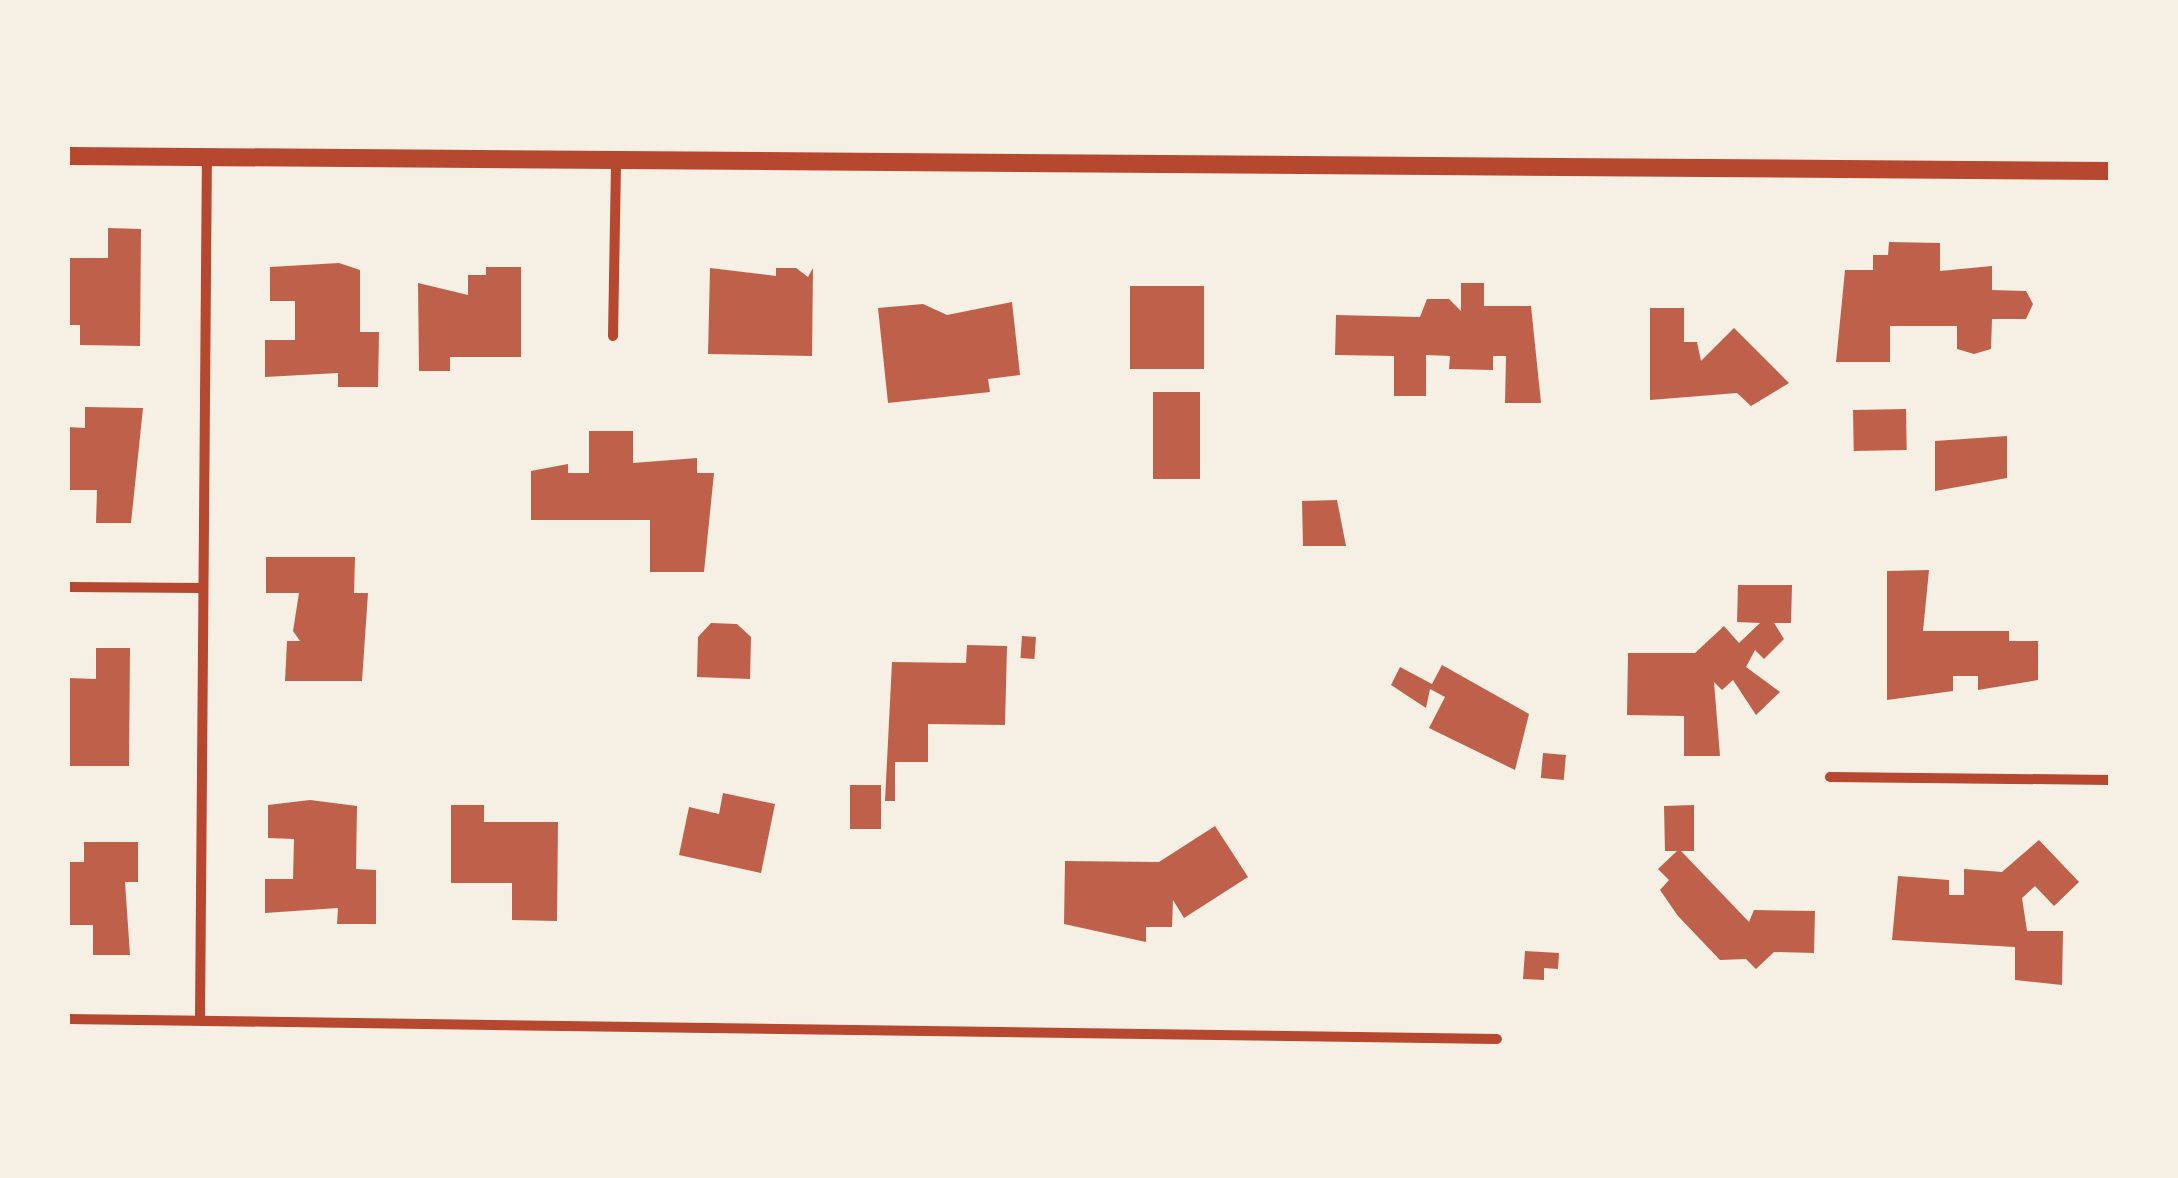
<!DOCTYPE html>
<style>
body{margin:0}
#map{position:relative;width:2178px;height:1178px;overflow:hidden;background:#f6efe4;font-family:"Archivo Narrow",sans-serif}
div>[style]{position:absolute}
.building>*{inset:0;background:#bf614a;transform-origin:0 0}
.minor>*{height:10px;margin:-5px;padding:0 5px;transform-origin:5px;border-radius:5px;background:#b5482f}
.tertiary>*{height:18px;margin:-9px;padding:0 9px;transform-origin:9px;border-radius:9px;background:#b5482f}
span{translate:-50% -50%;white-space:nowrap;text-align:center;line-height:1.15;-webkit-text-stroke:10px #f6efe4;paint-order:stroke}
.frame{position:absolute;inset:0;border:70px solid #f6efe4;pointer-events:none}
</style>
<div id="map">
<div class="building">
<div style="clip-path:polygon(108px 228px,141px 229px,140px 346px,80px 345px,80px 325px,68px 325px,68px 258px,108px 258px)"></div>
<div style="clip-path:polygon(1889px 242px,1940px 243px,1940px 271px,1992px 266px,1992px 290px,2026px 291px,2033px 304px,2026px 319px,1992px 319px,1991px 349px,1974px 354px,1957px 349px,1957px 326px,1890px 326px,1890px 362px,1836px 362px,1845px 270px,1873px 270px,1873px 255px,1888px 255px)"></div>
<div style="clip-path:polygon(339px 263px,360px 270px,360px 332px,379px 332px,378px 387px,338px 387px,338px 373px,265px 377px,265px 340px,295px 340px,295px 301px,270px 301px,270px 267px)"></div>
<div style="clip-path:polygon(486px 267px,521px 267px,521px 357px,450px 357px,450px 371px,419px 371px,418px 283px,468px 295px,468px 275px,486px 275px)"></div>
<div style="clip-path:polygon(710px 268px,776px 276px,776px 268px,796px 268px,808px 277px,813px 268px,812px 356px,708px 354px)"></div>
<div style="clip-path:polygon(1461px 283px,1484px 283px,1484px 306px,1531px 306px,1541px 403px,1505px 403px,1506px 356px,1493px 356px,1493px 370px,1449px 369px,1450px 356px,1426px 355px,1426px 396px,1394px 396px,1394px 356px,1335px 355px,1336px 315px,1420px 317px,1427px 299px,1449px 299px,1461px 311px)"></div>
<div style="left:1130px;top:286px;width:74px;height:83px"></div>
<div style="clip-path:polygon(1012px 302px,1020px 375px,988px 379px,990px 392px,888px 403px,878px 308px,923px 304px,947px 315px)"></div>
<div style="clip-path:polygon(1650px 308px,1684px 308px,1684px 342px,1697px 342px,1701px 361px,1734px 328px,1789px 383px,1751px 406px,1737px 393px,1650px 400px)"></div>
<div style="left:1153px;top:392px;width:47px;height:87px"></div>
<div style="clip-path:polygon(85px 407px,143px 408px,131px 523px,96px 523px,97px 490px,68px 490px,68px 427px,85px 428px)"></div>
<div style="left:1906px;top:409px;width:41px;height:53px;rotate:89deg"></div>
<div style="clip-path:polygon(589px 431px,633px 431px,633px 463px,697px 458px,697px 473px,714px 473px,704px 572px,650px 572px,650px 520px,531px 520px,531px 471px,568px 464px,568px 473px,589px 473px)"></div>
<div style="clip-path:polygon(2007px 436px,2007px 478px,1935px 491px,1935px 441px)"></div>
<div style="clip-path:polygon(1337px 500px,1346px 546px,1303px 546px,1302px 501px)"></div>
<div style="clip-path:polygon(266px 557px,355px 557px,354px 593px,368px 593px,362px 681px,285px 681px,287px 641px,300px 641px,293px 631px,299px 593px,266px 593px)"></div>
<div style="clip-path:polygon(1929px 570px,1923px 631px,2009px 631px,2009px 641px,2038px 641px,2038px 680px,1978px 690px,1978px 676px,1953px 676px,1953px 691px,1887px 700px,1887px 571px)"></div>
<div style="clip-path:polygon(1738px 585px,1792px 585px,1791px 623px,1774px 623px,1784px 639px,1764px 659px,1755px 650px,1746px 667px,1780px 692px,1756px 715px,1733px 680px,1722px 690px,1714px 682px,1720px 756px,1684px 756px,1684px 716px,1627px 715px,1628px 653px,1695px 653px,1724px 626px,1739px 643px,1760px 623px,1737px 622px)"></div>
<div style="clip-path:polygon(711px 623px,737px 624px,751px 637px,750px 679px,697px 677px,698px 637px)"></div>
<div style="left:1022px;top:636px;width:14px;height:22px;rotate:4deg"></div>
<div style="clip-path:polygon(967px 645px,1007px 646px,1005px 725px,928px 724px,928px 762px,895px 762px,895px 801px,885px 801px,892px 662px,966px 663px)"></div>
<div style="clip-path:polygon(96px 648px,130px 648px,129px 766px,68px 766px,68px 678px,96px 679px)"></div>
<div style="clip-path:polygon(1442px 665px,1529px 714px,1515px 770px,1429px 728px,1445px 697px,1430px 689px,1426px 708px,1391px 685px,1400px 667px,1432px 684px)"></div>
<div style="left:1543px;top:753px;width:23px;height:25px;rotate:5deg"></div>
<div style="left:850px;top:785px;width:31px;height:44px"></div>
<div style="clip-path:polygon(723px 793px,775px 804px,761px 873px,679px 855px,689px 807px,719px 814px)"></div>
<div style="clip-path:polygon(310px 800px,357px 806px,356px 869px,376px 870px,376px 924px,337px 924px,338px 908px,265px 913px,265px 879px,293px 879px,294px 839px,268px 838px,268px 805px)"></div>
<div style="clip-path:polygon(451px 805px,484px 805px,484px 822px,558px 822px,557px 921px,512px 920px,512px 883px,451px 883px)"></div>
<div style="clip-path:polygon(1694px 805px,1694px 851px,1681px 851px,1749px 922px,1754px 910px,1815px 911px,1814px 953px,1774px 952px,1756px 969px,1746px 959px,1720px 960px,1678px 916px,1660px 890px,1669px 880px,1658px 869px,1677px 851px,1665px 851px,1664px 806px)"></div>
<div style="clip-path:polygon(1215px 826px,1248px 877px,1184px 918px,1173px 900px,1172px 927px,1146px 927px,1146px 942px,1064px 924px,1065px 861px,1159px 862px)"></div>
<div style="clip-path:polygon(2039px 840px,2079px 882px,2054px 906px,2035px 886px,2022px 898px,2027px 931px,2063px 931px,2062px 985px,2015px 980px,2015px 947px,1892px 940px,1898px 876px,1949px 880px,1949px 895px,1964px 895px,1964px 869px,2002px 872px)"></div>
<div style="clip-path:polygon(84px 842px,138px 842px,138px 882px,125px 882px,130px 955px,93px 955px,93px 925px,68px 925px,68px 862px,84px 862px)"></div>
<div style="clip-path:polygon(1525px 951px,1559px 953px,1558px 969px,1544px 968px,1544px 980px,1523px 979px)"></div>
</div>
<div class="minor">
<div style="left:613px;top:336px;width:177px;rotate:-89deg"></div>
<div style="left:68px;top:587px;width:135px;rotate:0.4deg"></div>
<div style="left:1830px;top:777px;width:280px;rotate:0.6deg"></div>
<div style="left:68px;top:1019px;width:1429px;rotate:0.8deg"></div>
<div style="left:200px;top:1020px;width:863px;rotate:-89.54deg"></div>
</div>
<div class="tertiary">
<div style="left:68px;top:156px;width:2042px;rotate:0.42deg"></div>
</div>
<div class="frame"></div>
</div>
